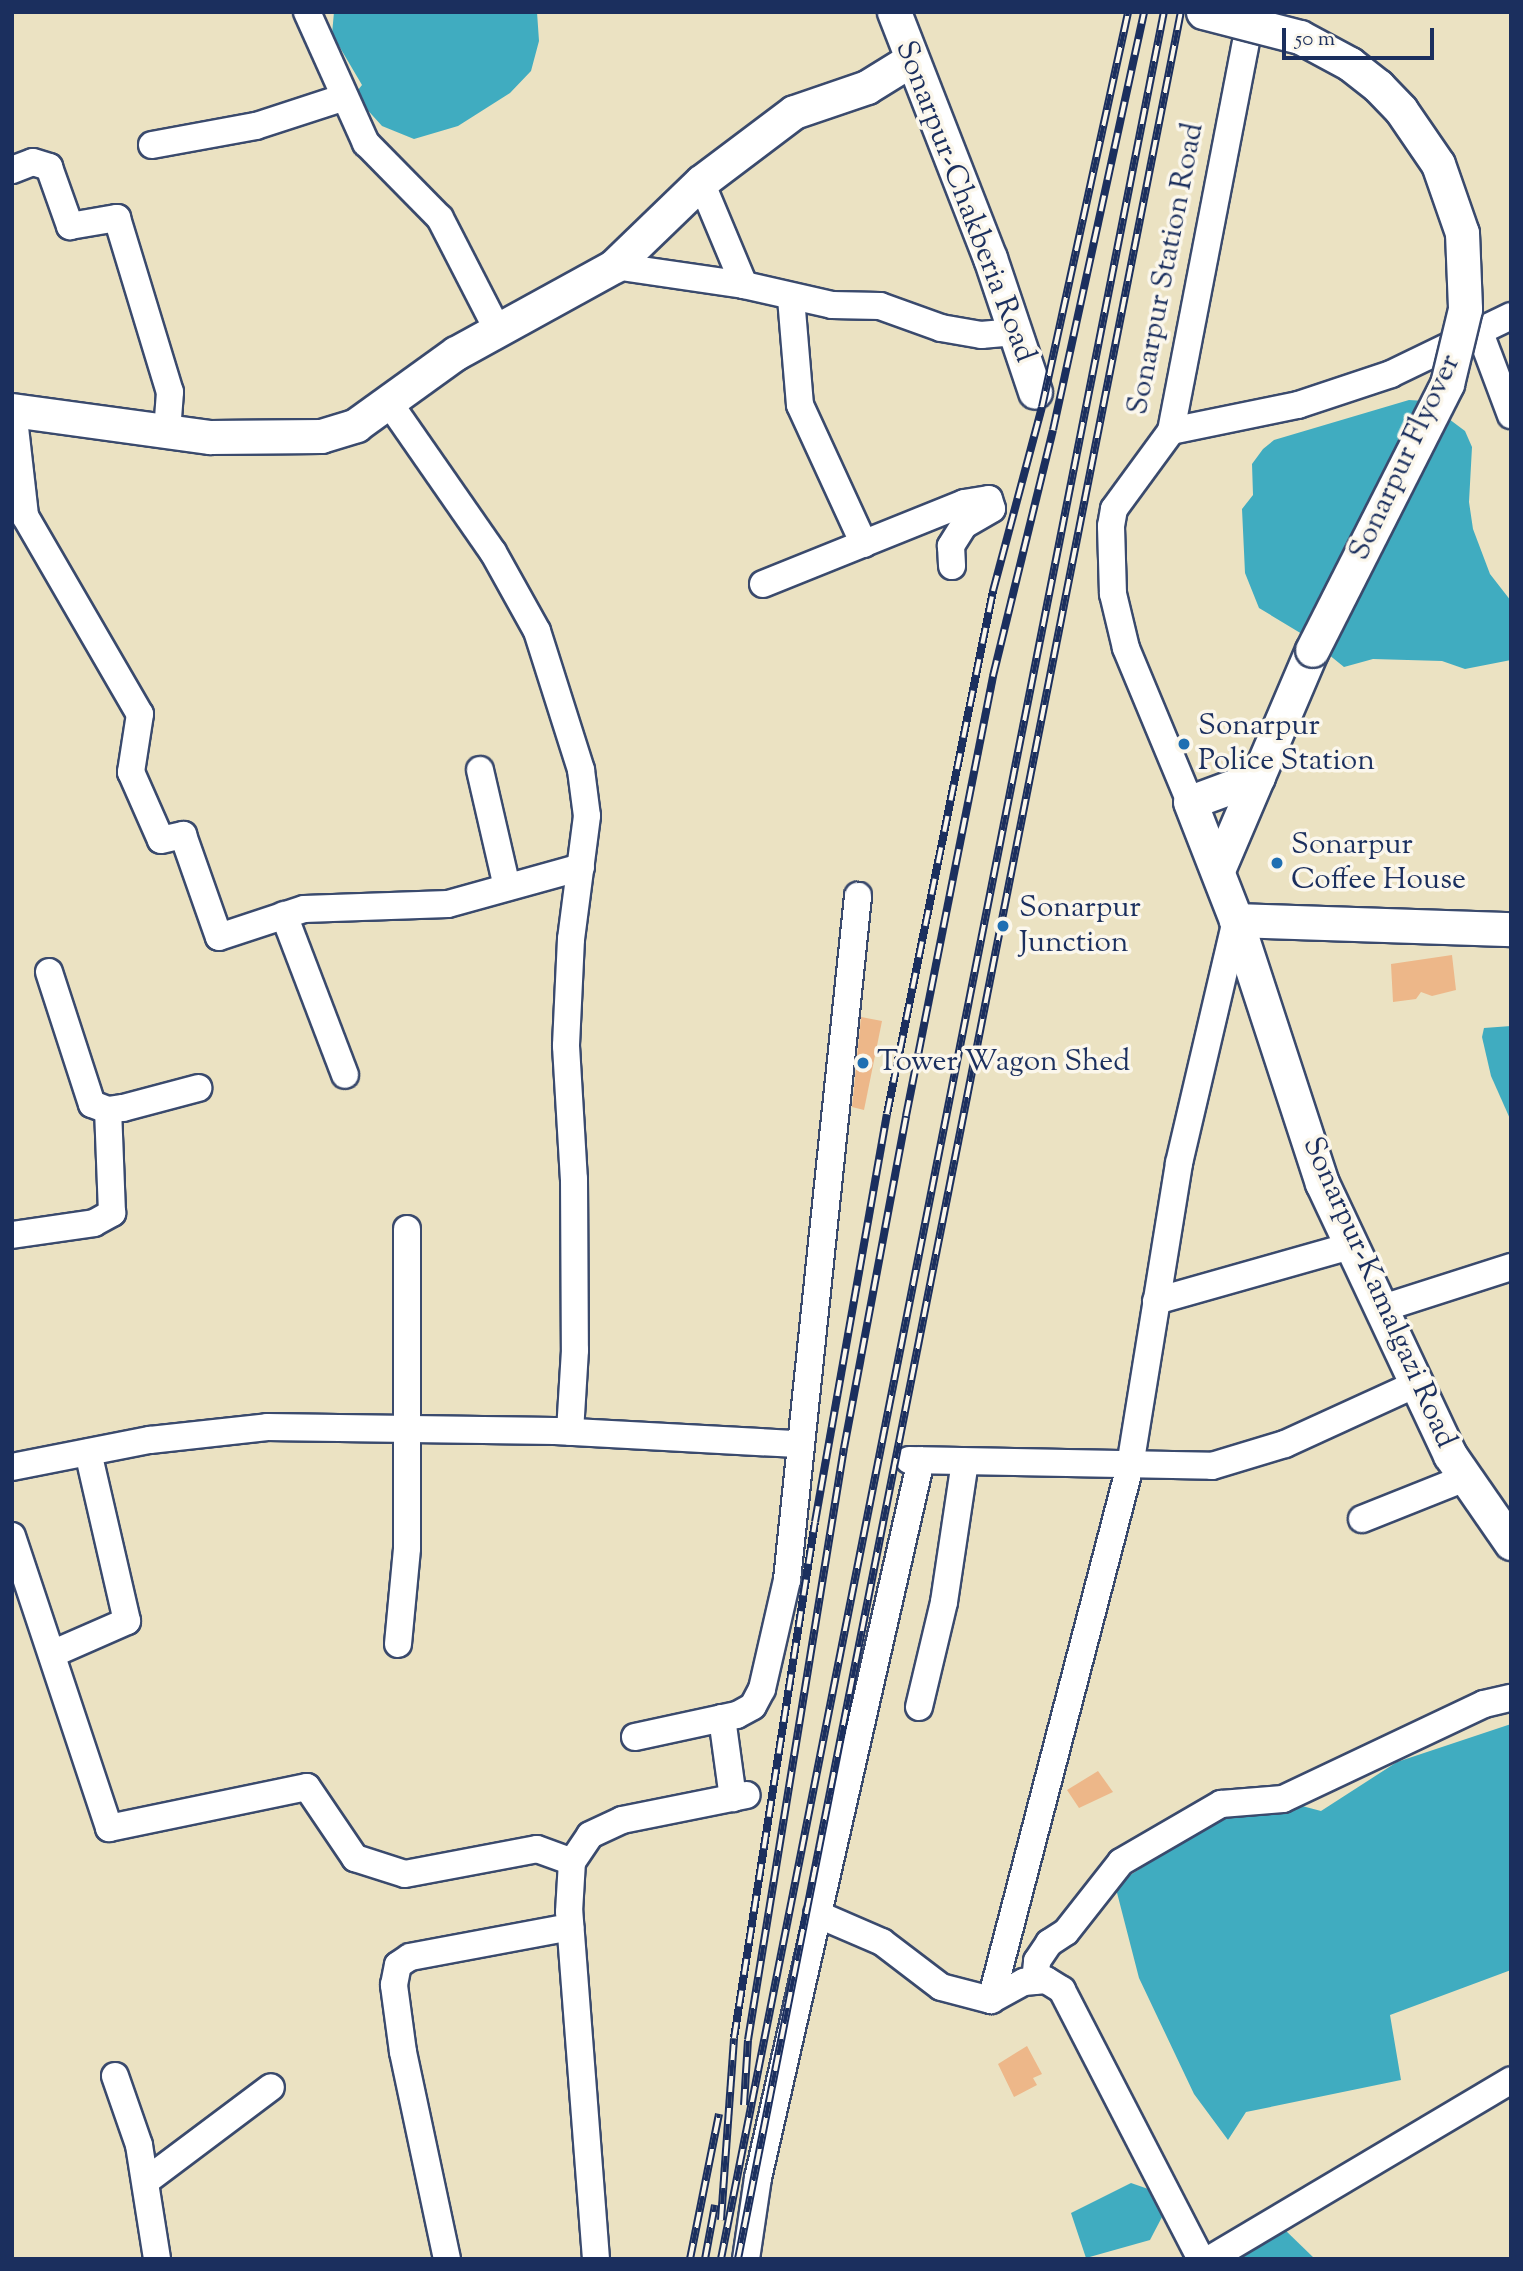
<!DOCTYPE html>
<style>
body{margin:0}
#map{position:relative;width:1523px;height:2271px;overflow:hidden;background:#ebe2c2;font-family:"Sorts Mill Goudy",serif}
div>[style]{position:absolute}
.water>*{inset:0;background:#40acc0}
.building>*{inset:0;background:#edb789}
.roads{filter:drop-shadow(2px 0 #3a4a6d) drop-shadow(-2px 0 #3a4a6d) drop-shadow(0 2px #3a4a6d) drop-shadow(0 -2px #3a4a6d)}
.minor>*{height:26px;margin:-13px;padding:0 13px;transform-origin:13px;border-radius:13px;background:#fff}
.major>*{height:33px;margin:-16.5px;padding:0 16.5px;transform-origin:16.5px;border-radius:16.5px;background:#fff}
.rail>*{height:8px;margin-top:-4px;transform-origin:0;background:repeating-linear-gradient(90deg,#fbf7ec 0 16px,#1b2f5e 0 32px);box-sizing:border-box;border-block:2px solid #1b2f5e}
.bridges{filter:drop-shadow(2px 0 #3a4a6d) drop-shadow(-2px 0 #3a4a6d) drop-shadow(0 2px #3a4a6d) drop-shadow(0 -2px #3a4a6d)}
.major-bridge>*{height:33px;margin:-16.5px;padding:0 16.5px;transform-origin:16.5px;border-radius:16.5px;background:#fff}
.dots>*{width:19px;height:19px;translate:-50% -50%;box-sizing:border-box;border:4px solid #fbf7ec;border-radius:50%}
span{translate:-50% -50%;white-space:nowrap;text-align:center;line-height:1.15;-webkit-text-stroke:7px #fbf7ec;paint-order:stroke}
.street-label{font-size:30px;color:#1b2f5e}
.poi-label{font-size:30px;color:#1b2f5e}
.left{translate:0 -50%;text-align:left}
.frame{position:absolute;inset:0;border:14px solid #1b2f5e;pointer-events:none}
.scale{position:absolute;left:1282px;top:28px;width:152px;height:32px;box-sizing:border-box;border:4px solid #1b2f5e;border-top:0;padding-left:9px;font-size:21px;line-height:24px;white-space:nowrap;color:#1b2f5e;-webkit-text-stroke:5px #fbf7ec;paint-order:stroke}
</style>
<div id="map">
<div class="water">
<div style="clip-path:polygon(334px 12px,537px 12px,539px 41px,531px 71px,510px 93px,458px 126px,414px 139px,382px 126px,354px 95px,362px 85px,332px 34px)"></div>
<div style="clip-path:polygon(1409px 400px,1425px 401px,1465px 431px,1472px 447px,1469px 502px,1473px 529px,1490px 574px,1511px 601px,1511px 660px,1465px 669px,1442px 661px,1373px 659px,1344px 667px,1307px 637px,1259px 608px,1245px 573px,1242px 509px,1253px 495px,1252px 464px,1263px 449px,1274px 440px)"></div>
<div style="clip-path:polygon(1511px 1026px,1511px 1121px,1491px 1076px,1482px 1037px,1484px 1028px)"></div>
<div style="clip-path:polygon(1511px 1724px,1511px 1970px,1390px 2015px,1401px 2080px,1246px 2112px,1228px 2140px,1194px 2094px,1139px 1978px,1115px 1885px,1235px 1807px,1264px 1796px,1321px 1811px,1397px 1762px)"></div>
<div style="clip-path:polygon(1131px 2183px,1154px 2191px,1162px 2217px,1150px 2240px,1086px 2258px,1071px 2213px)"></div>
<div style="clip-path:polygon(1283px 2228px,1315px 2259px,1228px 2259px)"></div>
</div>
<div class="building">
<div style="clip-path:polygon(1452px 955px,1456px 990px,1432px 996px,1421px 992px,1416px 999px,1393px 1002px,1391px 964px)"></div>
<div style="clip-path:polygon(861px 1017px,882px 1021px,864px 1110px,852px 1107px)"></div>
<div style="clip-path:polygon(1098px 1771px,1113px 1792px,1079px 1808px,1067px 1790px)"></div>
<div style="clip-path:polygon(1027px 2046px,1042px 2074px,1033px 2078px,1037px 2085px,1014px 2097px,998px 2064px)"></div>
</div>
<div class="roads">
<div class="minor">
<div style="left:307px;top:12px;width:144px;rotate:65.8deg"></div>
<div style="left:366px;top:143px;width:105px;rotate:45.4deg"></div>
<div style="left:440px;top:218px;width:127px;rotate:62.8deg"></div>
<div style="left:152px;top:145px;width:106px;rotate:-10.4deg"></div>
<div style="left:256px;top:126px;width:90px;rotate:-18deg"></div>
<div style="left:12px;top:170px;width:22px;rotate:-21deg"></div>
<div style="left:33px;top:162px;width:17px;rotate:17deg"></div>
<div style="left:49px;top:167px;width:63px;rotate:70.4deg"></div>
<div style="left:70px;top:226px;width:48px;rotate:-9.7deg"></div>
<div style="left:117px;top:218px;width:182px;rotate:73.1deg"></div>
<div style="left:170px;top:392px;width:40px;rotate:94.3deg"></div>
<div style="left:701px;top:182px;width:112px;rotate:67.3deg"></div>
<div style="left:614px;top:266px;width:131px;rotate:8.3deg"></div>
<div style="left:744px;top:285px;width:90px;rotate:12.8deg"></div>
<div style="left:832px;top:305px;width:48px;rotate:1.2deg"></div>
<div style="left:880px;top:306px;width:65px;rotate:19.8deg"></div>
<div style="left:941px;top:328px;width:41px;rotate:9.9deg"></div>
<div style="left:981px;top:335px;width:34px;rotate:-5deg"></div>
<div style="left:791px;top:298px;width:107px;rotate:85.2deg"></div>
<div style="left:800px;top:405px;width:153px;rotate:65.3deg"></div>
<div style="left:1479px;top:330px;width:91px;rotate:69.4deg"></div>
<div style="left:390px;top:404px;width:180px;rotate:55.2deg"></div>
<div style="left:493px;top:552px;width:90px;rotate:60.9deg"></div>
<div style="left:537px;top:631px;width:146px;rotate:72.4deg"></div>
<div style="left:581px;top:770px;width:46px;rotate:82.6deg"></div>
<div style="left:587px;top:816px;width:124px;rotate:97.4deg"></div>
<div style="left:571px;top:939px;width:107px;rotate:92.7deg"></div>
<div style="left:566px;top:1046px;width:133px;rotate:86.6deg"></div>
<div style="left:574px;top:1179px;width:171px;rotate:89.7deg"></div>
<div style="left:575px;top:1350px;width:82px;rotate:93.5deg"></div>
<div style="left:13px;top:410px;width:107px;rotate:83.5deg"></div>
<div style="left:25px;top:516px;width:229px;rotate:59.9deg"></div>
<div style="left:140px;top:714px;width:59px;rotate:98.8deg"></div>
<div style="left:131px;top:772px;width:74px;rotate:66.2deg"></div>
<div style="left:161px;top:840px;width:23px;rotate:-13deg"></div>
<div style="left:183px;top:835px;width:108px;rotate:70.6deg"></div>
<div style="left:219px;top:937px;width:89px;rotate:-18.2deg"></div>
<div style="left:304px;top:909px;width:144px;rotate:-2deg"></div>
<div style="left:448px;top:904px;width:138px;rotate:-15.5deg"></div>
<div style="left:1171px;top:431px;width:130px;rotate:-11.6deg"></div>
<div style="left:1298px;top:405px;width:98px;rotate:-18.4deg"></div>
<div style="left:1391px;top:374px;width:133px;rotate:-25.8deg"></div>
<div style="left:763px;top:584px;width:217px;rotate:-21.9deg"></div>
<div style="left:964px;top:503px;width:25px;rotate:-9deg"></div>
<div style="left:989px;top:499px;width:10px;rotate:73deg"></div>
<div style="left:992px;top:509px;width:32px;rotate:150deg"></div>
<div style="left:964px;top:525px;width:25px;rotate:122deg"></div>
<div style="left:951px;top:546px;width:20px;rotate:87deg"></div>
<div style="left:480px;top:770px;width:120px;rotate:77deg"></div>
<div style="left:1190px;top:802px;width:167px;rotate:-112.6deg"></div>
<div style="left:1126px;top:648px;width:56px;rotate:-103.5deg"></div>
<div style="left:1113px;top:594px;width:68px;rotate:-91.7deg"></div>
<div style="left:1111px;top:526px;width:17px;rotate:-80deg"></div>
<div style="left:1114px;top:509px;width:97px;rotate:-53.8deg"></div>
<div style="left:1171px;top:431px;width:427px;rotate:-79.1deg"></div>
<div style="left:284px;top:915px;width:171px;rotate:69.1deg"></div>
<div style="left:49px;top:972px;width:139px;rotate:72deg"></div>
<div style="left:92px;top:1104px;width:17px;rotate:21deg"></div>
<div style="left:108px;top:1110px;width:15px;rotate:-8deg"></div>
<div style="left:123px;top:1108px;width:78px;rotate:-14.9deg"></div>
<div style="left:12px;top:1235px;width:83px;rotate:-8.3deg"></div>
<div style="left:94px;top:1223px;width:21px;rotate:-29deg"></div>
<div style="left:112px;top:1213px;width:103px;rotate:-92.2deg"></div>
<div style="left:1156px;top:1301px;width:202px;rotate:-15.8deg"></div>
<div style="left:1380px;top:1309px;width:138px;rotate:-17.8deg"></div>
<div style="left:909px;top:1460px;width:303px;rotate:1.1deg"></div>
<div style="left:1212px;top:1466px;width:76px;rotate:-16.8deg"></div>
<div style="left:1285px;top:1444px;width:142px;rotate:-24.6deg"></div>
<div style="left:12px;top:1467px;width:141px;rotate:-11.1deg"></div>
<div style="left:150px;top:1440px;width:118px;rotate:-6.3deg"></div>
<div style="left:267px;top:1427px;width:288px;rotate:0.8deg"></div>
<div style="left:555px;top:1431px;width:243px;rotate:3.1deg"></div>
<div style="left:1362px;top:1519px;width:111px;rotate:-21.7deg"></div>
<div style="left:12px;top:1536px;width:308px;rotate:71.6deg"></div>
<div style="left:109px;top:1828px;width:202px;rotate:-11.7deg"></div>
<div style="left:307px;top:1787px;width:86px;rotate:55.9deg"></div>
<div style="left:355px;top:1858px;width:52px;rotate:17.7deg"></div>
<div style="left:405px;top:1874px;width:134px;rotate:-10.7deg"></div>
<div style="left:537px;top:1849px;width:37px;rotate:20deg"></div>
<div style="left:398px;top:1644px;width:96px;rotate:-84.6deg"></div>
<div style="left:407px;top:1548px;width:319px;rotate:-90deg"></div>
<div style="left:52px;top:1654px;width:82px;rotate:-23.7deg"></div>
<div style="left:127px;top:1621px;width:173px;rotate:-103deg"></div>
<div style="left:919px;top:1707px;width:108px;rotate:-76.6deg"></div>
<div style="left:944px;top:1602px;width:142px;rotate:-81.5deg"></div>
<div style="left:722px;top:1718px;width:81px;rotate:82.2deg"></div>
<div style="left:635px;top:1737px;width:104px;rotate:-12.2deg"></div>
<div style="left:737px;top:1715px;width:18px;rotate:-29deg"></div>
<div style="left:753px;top:1706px;width:19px;rotate:-62deg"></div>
<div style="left:762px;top:1689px;width:112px;rotate:-77.1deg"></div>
<div style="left:787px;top:1580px;width:688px;rotate:-84.07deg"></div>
<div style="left:817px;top:1914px;width:71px;rotate:23.3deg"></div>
<div style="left:882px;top:1942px;width:74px;rotate:37.3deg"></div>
<div style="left:941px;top:1987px;width:52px;rotate:14.6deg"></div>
<div style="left:991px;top:2000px;width:38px;rotate:-29deg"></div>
<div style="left:1024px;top:1982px;width:22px;rotate:-5deg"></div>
<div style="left:1046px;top:1980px;width:19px;rotate:32deg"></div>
<div style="left:1062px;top:1990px;width:303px;rotate:62.7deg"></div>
<div style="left:1035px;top:1981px;width:20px;rotate:-84deg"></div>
<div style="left:1037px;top:1961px;width:22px;rotate:-56deg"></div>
<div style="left:1049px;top:1943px;width:20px;rotate:-33deg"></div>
<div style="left:1066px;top:1932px;width:89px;rotate:-51.8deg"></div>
<div style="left:1121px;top:1862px;width:116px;rotate:-30.1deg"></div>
<div style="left:1221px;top:1804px;width:62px;rotate:-4.6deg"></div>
<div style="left:1283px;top:1799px;width:222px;rotate:-25.3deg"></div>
<div style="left:1484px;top:1704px;width:28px;rotate:-13deg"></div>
<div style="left:991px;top:2000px;width:552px;rotate:-75.41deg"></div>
<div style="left:1130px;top:1466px;width:307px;rotate:-80.8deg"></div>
<div style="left:1179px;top:1163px;width:250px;rotate:-76.8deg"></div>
<div style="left:115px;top:2076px;width:73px;rotate:70.8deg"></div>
<div style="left:139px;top:2145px;width:115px;rotate:81deg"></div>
<div style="left:146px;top:2181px;width:156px;rotate:-36.9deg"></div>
<div style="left:447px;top:2259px;width:212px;rotate:-102deg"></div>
<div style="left:403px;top:2052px;width:68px;rotate:-97.7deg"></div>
<div style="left:394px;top:1985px;width:20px;rotate:-79deg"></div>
<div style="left:398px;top:1965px;width:14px;rotate:-34deg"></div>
<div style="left:410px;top:1957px;width:163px;rotate:-10.6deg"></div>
<div style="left:596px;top:2259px;width:348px;rotate:-94.4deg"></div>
<div style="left:569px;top:1912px;width:50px;rotate:-86.6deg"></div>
<div style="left:572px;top:1862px;width:32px;rotate:-56deg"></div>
<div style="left:590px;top:1835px;width:35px;rotate:-25deg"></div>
<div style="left:622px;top:1820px;width:127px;rotate:-11.3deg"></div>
<div style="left:746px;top:2259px;width:82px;rotate:-81.6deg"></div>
<div style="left:758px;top:2178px;width:736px;rotate:-77.21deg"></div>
<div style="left:1210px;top:2259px;width:350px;rotate:-30.7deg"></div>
</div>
<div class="major">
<div style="left:894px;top:12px;width:264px;rotate:68.7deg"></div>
<div style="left:990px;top:258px;width:141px;rotate:71.4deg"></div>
<div style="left:12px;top:410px;width:200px;rotate:7.8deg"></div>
<div style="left:210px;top:437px;width:111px;rotate:-0.5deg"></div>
<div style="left:321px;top:436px;width:37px;rotate:-17deg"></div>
<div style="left:356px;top:425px;width:123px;rotate:-35.8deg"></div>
<div style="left:456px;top:353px;width:180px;rotate:-28.8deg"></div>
<div style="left:614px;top:266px;width:121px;rotate:-44deg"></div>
<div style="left:701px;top:182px;width:116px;rotate:-37deg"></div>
<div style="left:794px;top:112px;width:77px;rotate:-18.9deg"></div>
<div style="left:867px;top:87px;width:49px;rotate:-31.8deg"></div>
<div style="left:1258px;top:777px;width:72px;rotate:159.8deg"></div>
<div style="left:1190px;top:802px;width:127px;rotate:68.7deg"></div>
<div style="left:1236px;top:920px;width:277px;rotate:71.9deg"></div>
<div style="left:1322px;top:1183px;width:301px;rotate:64.8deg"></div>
<div style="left:1450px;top:1455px;width:107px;rotate:55.3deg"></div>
<div style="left:1218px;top:870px;width:239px;rotate:-66.9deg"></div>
<div style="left:1236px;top:920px;width:275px;rotate:1.9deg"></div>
</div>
</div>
<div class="rail">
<div style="left:744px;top:2105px;width:65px;rotate:-86.5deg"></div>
<div style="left:748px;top:2040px;width:600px;rotate:-80.79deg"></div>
<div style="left:844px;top:1448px;width:338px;rotate:-79.4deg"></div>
<div style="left:906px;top:1116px;width:449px;rotate:-78.8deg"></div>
<div style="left:993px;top:676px;width:253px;rotate:-76.3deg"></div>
<div style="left:1053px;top:430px;width:428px;rotate:-77.7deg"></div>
<div style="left:721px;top:2220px;width:182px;rotate:-85.9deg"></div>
<div style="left:734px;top:2038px;width:522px;rotate:-81.08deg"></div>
<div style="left:815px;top:1522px;width:414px;rotate:-80deg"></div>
<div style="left:887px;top:1114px;width:534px;rotate:-78.54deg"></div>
<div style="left:993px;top:591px;width:190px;rotate:-75.1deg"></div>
<div style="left:1042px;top:407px;width:404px;rotate:-77.7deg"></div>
<div style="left:690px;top:2259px;width:148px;rotate:-78.7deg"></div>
<div style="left:705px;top:2259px;width:55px;rotate:-79.5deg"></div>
<div style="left:721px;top:2259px;width:2290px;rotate:-78.85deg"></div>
<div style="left:738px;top:2259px;width:2290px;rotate:-78.85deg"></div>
</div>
<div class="bridges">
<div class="major-bridge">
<div style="left:1203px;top:12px;width:100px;rotate:14.5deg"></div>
<div style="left:1300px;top:37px;width:57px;rotate:28.4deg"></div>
<div style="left:1350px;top:64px;width:36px;rotate:38deg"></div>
<div style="left:1378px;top:86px;width:33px;rotate:46deg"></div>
<div style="left:1401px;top:110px;width:65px;rotate:55.6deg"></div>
<div style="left:1438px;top:164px;width:73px;rotate:70.8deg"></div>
<div style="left:1462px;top:233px;width:76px;rotate:87.7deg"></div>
<div style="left:1465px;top:309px;width:77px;rotate:103.5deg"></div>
<div style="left:1447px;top:384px;width:298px;rotate:116.9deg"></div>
</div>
</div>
<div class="dots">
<div style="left:1184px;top:744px;background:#1f6fb2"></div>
<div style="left:1277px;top:863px;background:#1f6fb2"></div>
<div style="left:1003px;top:926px;background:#1f6fb2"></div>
<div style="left:863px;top:1063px;background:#1f6fb2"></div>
</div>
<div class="street-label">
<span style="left:964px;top:202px;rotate:69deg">Sonarpur-Chakberia Road</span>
<span style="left:1167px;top:269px;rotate:-79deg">Sonarpur Station Road</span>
<span style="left:1406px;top:458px;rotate:-65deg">Sonarpur Flyover</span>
<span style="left:1378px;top:1293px;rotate:66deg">Sonarpur-Kamalgazi Road</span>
</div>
<div class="poi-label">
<span class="left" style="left:1198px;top:744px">Sonarpur<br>Police Station</span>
<span class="left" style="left:1291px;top:863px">Sonarpur<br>Coffee House</span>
<span class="left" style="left:1019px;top:926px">Sonarpur<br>Junction</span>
<span class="left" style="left:877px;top:1063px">Tower Wagon Shed</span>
</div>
<div class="frame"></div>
<div class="scale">50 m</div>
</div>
